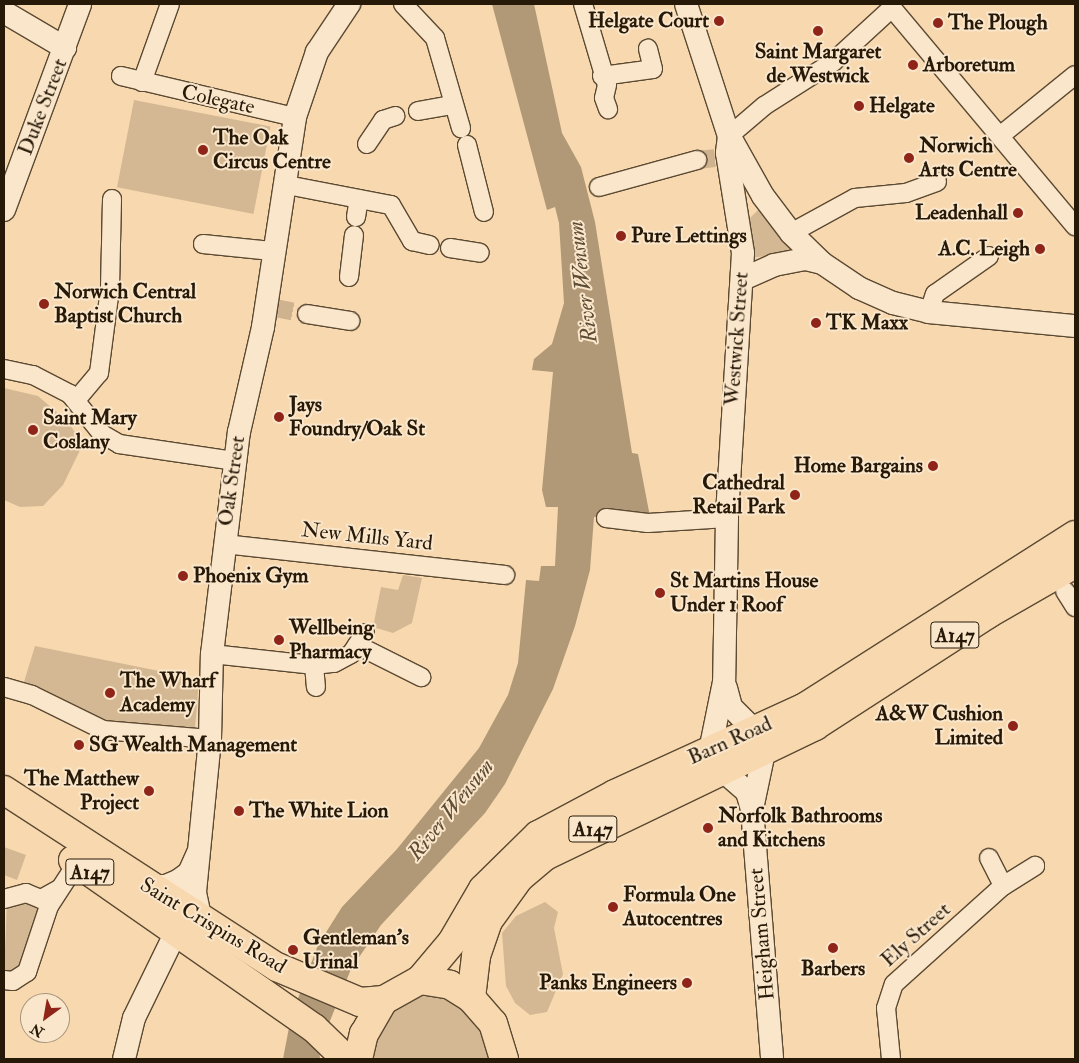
<!DOCTYPE html>
<meta charset="utf-8">
<style>
body{margin:0}
#map{position:relative;width:1079px;height:1063px;overflow:hidden;background:#f8d9af;font-family:"IM FELL Double Pica",serif}
div>[style]{position:absolute}
.green>*{inset:0;background:#d4b893;transform-origin:0 0}
.water>*{inset:0;background:#b19876}
.minor-tunnel>*{height:18px;margin-top:-9px;transform-origin:0;background:repeating-linear-gradient(90deg,#ceb38e 0 18px,transparent 0 27px)}
.roads{filter:drop-shadow(1px 0 #5b4932) drop-shadow(-1px 0 #5b4932) drop-shadow(0 1px #5b4932) drop-shadow(0 -1px #5b4932)}
.minor>*{height:18px;margin:-9px;padding:0 9px;transform-origin:9px;border-radius:9px;background:#fae6cb}
.tertiary>*{height:22px;margin:-11px;padding:0 11px;transform-origin:11px;border-radius:11px;background:#fae6cb}
.primary>*{height:28px;margin:-14px;padding:0 14px;transform-origin:14px;border-radius:14px;background:#f8d9af}
.dots>*{width:14px;height:14px;translate:-50% -50%;box-sizing:border-box;border:2px solid #fae6cb;border-radius:50%}
span{translate:-50% -50%;white-space:nowrap;text-align:center;line-height:1.15;-webkit-text-stroke:4px #fae6cb;paint-order:stroke}
.shield-label span{padding:1px 4px;background:#fae6cb;border:1px solid;border-radius:4px;-webkit-text-stroke-width:0}
.shield-label{font-size:20px;color:#271908;font-weight:700}
.poi-label{font-size:21px;color:#271908;font-weight:700}
.right{translate:-100% -50%;text-align:right}
.left{translate:0 -50%;text-align:left}
.street-label{font-size:21px;color:#271908}
.water-label{font-size:22px;color:#5e4c34;font-style:italic}
.frame{position:absolute;inset:0;border:5px solid #271908;pointer-events:none}
.north{position:absolute;left:20px;top:993px;width:50px;height:50px;box-sizing:border-box;background:#fae6cb;border:1px solid #a6947d;border-radius:50%;rotate:212deg;font-size:14px;font-weight:700;line-height:20px;text-align:center;color:#271908}
.north::after{content:'';display:block;margin:auto;width:18px;height:22px;background:#8f2418;clip-path:polygon(50% 0,100% 100%,50% 72%,0 100%)}
</style>
<div id="map">
<div class="green">
<div style="left:134px;top:100px;width:139px;height:89px;rotate:11deg"></div>
<div style="clip-path:polygon(758px 210px,798px 252px,751px 258px,745px 223px)"></div>
<div style="clip-path:polygon(4px 388px,38px 396px,68px 422px,83px 444px,63px 485px,43px 506px,20px 507px,4px 500px)"></div>
<div style="clip-path:polygon(403px 575px,422px 578px,412px 623px,393px 633px,373px 627px,381px 587px,398px 590px)"></div>
<div style="clip-path:polygon(35px 646px,199px 679px,195px 729px,106px 721px,24px 682px)"></div>
<div style="clip-path:polygon(4px 847px,26px 855px,17px 880px,4px 875px)"></div>
<div style="clip-path:polygon(7px 901px,32px 902px,40px 912px,23px 970px,4px 975px)"></div>
<div style="clip-path:polygon(545px 902px,558px 912px,554px 928px,563px 974px,547px 1012px,530px 1015px,515px 1003px,506px 986px,502px 933px,516px 916px)"></div>
<div style="clip-path:polygon(412px 995px,440px 997px,462px 1009px,481px 1028px,492px 1059px,366px 1059px,375px 1025px)"></div>
</div>
<div class="water">
<div style="clip-path:polygon(492px 4px,534px 4px,562px 133px,581px 167px,595px 222px,632px 453px,638px 454px,651px 522px,594px 517px,590px 570px,575px 626px,553px 689px,505px 784px,485px 813px,381px 925px,351px 969px,319px 1048px,320px 1059px,283px 1059px,291px 1017px,318px 945px,342px 907px,397px 849px,479px 748px,508px 695px,518px 663px,526px 580px,539px 581px,541px 566px,555px 566px,558px 507px,546px 507px,542px 490px,553px 372px,532px 370px,534px 359px,552px 344px,564px 303px,559px 223px,555px 207px,547px 210px)"></div>
</div>
<div class="minor-tunnel">
<div style="left:697px;top:160px;width:18px;rotate:-6deg"></div>
<div style="left:275px;top:308px;width:33px;rotate:11deg"></div>
</div>
<div class="roads">
<div class="minor">
<div style="left:403px;top:4px;width:47px;rotate:46.7deg"></div>
<div style="left:435px;top:38px;width:94px;rotate:73.9deg"></div>
<div style="left:583px;top:4px;width:84px;rotate:73.5deg"></div>
<div style="left:607px;top:85px;width:13px;rotate:103deg"></div>
<div style="left:604px;top:98px;width:12px;rotate:70deg"></div>
<div style="left:121px;top:76px;width:179px;rotate:13.3deg"></div>
<div style="left:602px;top:76px;width:51px;rotate:-7.8deg"></div>
<div style="left:653px;top:69px;width:21px;rotate:-104deg"></div>
<div style="left:142px;top:82px;width:83px;rotate:-70.3deg"></div>
<div style="left:418px;top:111px;width:35px;rotate:-10deg"></div>
<div style="left:1001px;top:135px;width:95px;rotate:-39deg"></div>
<div style="left:729px;top:136px;width:46px;rotate:-40.6deg"></div>
<div style="left:764px;top:106px;width:82px;rotate:-32.5deg"></div>
<div style="left:833px;top:62px;width:80px;rotate:-42.5deg"></div>
<div style="left:892px;top:8px;width:285px;rotate:50deg"></div>
<div style="left:367px;top:144px;width:29px;rotate:-56deg"></div>
<div style="left:383px;top:120px;width:13px;rotate:-18deg"></div>
<div style="left:467px;top:145px;width:69px;rotate:75.8deg"></div>
<div style="left:287px;top:185px;width:106px;rotate:10.9deg"></div>
<div style="left:391px;top:205px;width:42px;rotate:59.7deg"></div>
<div style="left:412px;top:241px;width:18px;rotate:13deg"></div>
<div style="left:599px;top:187px;width:102px;rotate:-15.4deg"></div>
<div style="left:356px;top:217px;width:18px;rotate:-81deg"></div>
<div style="left:791px;top:233px;width:73px;rotate:-28.7deg"></div>
<div style="left:855px;top:198px;width:51px;rotate:-5.6deg"></div>
<div style="left:906px;top:193px;width:33px;rotate:-20deg"></div>
<div style="left:203px;top:244px;width:69px;rotate:5.8deg"></div>
<div style="left:450px;top:248px;width:30px;rotate:9deg"></div>
<div style="left:349px;top:277px;width:42px;rotate:-83.2deg"></div>
<div style="left:929px;top:312px;width:19px;rotate:-72deg"></div>
<div style="left:935px;top:294px;width:66px;rotate:-35.1deg"></div>
<div style="left:307px;top:314px;width:44px;rotate:9.2deg"></div>
<div style="left:4px;top:369px;width:30px;rotate:12deg"></div>
<div style="left:33px;top:375px;width:42px;rotate:27.2deg"></div>
<div style="left:70px;top:394px;width:51px;rotate:51.3deg"></div>
<div style="left:102px;top:434px;width:20px;rotate:30deg"></div>
<div style="left:119px;top:444px;width:116px;rotate:8.4deg"></div>
<div style="left:77px;top:399px;width:34px;rotate:-50deg"></div>
<div style="left:99px;top:373px;width:86px;rotate:-82.6deg"></div>
<div style="left:110px;top:288px;width:89px;rotate:-88.7deg"></div>
<div style="left:606px;top:518px;width:42px;rotate:6.8deg"></div>
<div style="left:648px;top:523px;width:79px;rotate:-3.6deg"></div>
<div style="left:224px;top:544px;width:283px;rotate:6.3deg"></div>
<div style="left:1065px;top:591px;width:19px;rotate:58deg"></div>
<div style="left:357px;top:645px;width:72px;rotate:26.6deg"></div>
<div style="left:212px;top:654px;width:103px;rotate:6.2deg"></div>
<div style="left:314px;top:665px;width:20px;rotate:-6deg"></div>
<div style="left:334px;top:663px;width:19px;rotate:-28deg"></div>
<div style="left:351px;top:654px;width:25px;rotate:-56deg"></div>
<div style="left:314px;top:665px;width:22px;rotate:85deg"></div>
<div style="left:4px;top:687px;width:29px;rotate:16deg"></div>
<div style="left:32px;top:695px;width:79px;rotate:26.2deg"></div>
<div style="left:103px;top:730px;width:107px;rotate:4.8deg"></div>
<div style="left:989px;top:858px;width:31px;rotate:63deg"></div>
<div style="left:4px;top:899px;width:23px;rotate:-15deg"></div>
<div style="left:26px;top:893px;width:16px;rotate:22deg"></div>
<div style="left:41px;top:899px;width:21px;rotate:-29deg"></div>
<div style="left:4px;top:980px;width:9px;rotate:6deg"></div>
<div style="left:13px;top:981px;width:17px;rotate:-33deg"></div>
<div style="left:27px;top:972px;width:70px;rotate:-71.6deg"></div>
<div style="left:49px;top:906px;width:51px;rotate:-56.9deg"></div>
<div style="left:891px;top:1059px;width:51px;rotate:-95.6deg"></div>
<div style="left:886px;top:1008px;width:25px;rotate:-72deg"></div>
<div style="left:894px;top:984px;width:147px;rotate:-42deg"></div>
<div style="left:1003px;top:886px;width:38px;rotate:-32deg"></div>
</div>
<div class="tertiary">
<div style="left:686px;top:4px;width:139px;rotate:72deg"></div>
<div style="left:729px;top:136px;width:17px;rotate:97deg"></div>
<div style="left:727px;top:153px;width:101px;rotate:80.9deg"></div>
<div style="left:743px;top:253px;width:265px;rotate:93.5deg"></div>
<div style="left:727px;top:518px;width:164px;rotate:91deg"></div>
<div style="left:724px;top:682px;width:70px;rotate:101.5deg"></div>
<div style="left:4px;top:12px;width:71px;rotate:30.5deg"></div>
<div style="left:731px;top:139px;width:65px;rotate:60.7deg"></div>
<div style="left:763px;top:196px;width:46px;rotate:52.9deg"></div>
<div style="left:791px;top:233px;width:43px;rotate:44.1deg"></div>
<div style="left:822px;top:263px;width:45px;rotate:34deg"></div>
<div style="left:859px;top:288px;width:37px;rotate:24deg"></div>
<div style="left:893px;top:303px;width:37px;rotate:14deg"></div>
<div style="left:929px;top:312px;width:147px;rotate:5.5deg"></div>
<div style="left:4px;top:210px;width:220px;rotate:-69.7deg"></div>
<div style="left:743px;top:279px;width:34px;rotate:-24deg"></div>
<div style="left:774px;top:265px;width:33px;rotate:-11deg"></div>
<div style="left:806px;top:259px;width:16px;rotate:14deg"></div>
<div style="left:726px;top:688px;width:20px;rotate:75deg"></div>
<div style="left:731px;top:707px;width:34px;rotate:45deg"></div>
<div style="left:722px;top:770px;width:33px;rotate:41deg"></div>
<div style="left:747px;top:792px;width:18px;rotate:74deg"></div>
<div style="left:752px;top:809px;width:251px;rotate:85.4deg"></div>
<div style="left:752px;top:809px;width:58px;rotate:-78.1deg"></div>
<div style="left:145px;top:886px;width:21px"></div>
<div style="left:166px;top:886px;width:13px;rotate:-23deg"></div>
<div style="left:178px;top:881px;width:14px;rotate:-36deg"></div>
<div style="left:189px;top:873px;width:22px;rotate:-66deg"></div>
<div style="left:201px;top:921px;width:30px;rotate:-102deg"></div>
<div style="left:195px;top:892px;width:154px;rotate:-84.4deg"></div>
<div style="left:210px;top:739px;width:85px;rotate:-88.7deg"></div>
<div style="left:212px;top:654px;width:224px;rotate:-83.1deg"></div>
<div style="left:239px;top:432px;width:108px;rotate:-77.1deg"></div>
<div style="left:263px;top:327px;width:212px;rotate:-81.3deg"></div>
<div style="left:295px;top:117px;width:69px;rotate:-71.3deg"></div>
<div style="left:317px;top:52px;width:58px;rotate:-56.3deg"></div>
<div style="left:124px;top:1059px;width:42px;rotate:-76.3deg"></div>
<div style="left:134px;top:1018px;width:96px;rotate:-64deg"></div>
</div>
<div class="primary">
<div style="left:4px;top:790px;width:325px;rotate:33deg"></div>
<div style="left:277px;top:967px;width:90px;rotate:22.9deg"></div>
<div style="left:360px;top:1002px;width:24px;rotate:-5deg"></div>
<div style="left:73px;top:860px;width:294px;rotate:34.9deg"></div>
<div style="left:314px;top:1028px;width:45px;rotate:44.1deg"></div>
<div style="left:420px;top:980px;width:30px;rotate:9deg"></div>
<div style="left:450px;top:985px;width:25px;rotate:32deg"></div>
<div style="left:471px;top:998px;width:33px;rotate:49deg"></div>
<div style="left:493px;top:1023px;width:38px;rotate:73deg"></div>
<div style="left:471px;top:998px;width:42px;rotate:-83.2deg"></div>
<div style="left:476px;top:956px;width:37px;rotate:-71deg"></div>
<div style="left:488px;top:921px;width:53px;rotate:-54.2deg"></div>
<div style="left:519px;top:878px;width:34px;rotate:-40deg"></div>
<div style="left:545px;top:856px;width:300px;rotate:-25.7deg"></div>
<div style="left:815px;top:726px;width:206px;rotate:-32.9deg"></div>
<div style="left:988px;top:614px;width:100px;rotate:-29.9deg"></div>
<div style="left:358px;top:1059px;width:26px;rotate:-77deg"></div>
<div style="left:364px;top:1034px;width:39px;rotate:-60deg"></div>
<div style="left:384px;top:1000px;width:41px;rotate:-29.1deg"></div>
<div style="left:420px;top:980px;width:50px;rotate:-49.9deg"></div>
<div style="left:452px;top:942px;width:61px;rotate:-59.7deg"></div>
<div style="left:483px;top:889px;width:77px;rotate:-44.5deg"></div>
<div style="left:538px;top:835px;width:87px;rotate:-28deg"></div>
<div style="left:615px;top:794px;width:209px;rotate:-24.6deg"></div>
<div style="left:805px;top:707px;width:320px;rotate:-32.5deg"></div>
</div>
</div>
<div class="dots">
<div style="left:719px;top:21px;background:#8f2418"></div>
<div style="left:938px;top:23px;background:#8f2418"></div>
<div style="left:818px;top:31px;background:#8f2418"></div>
<div style="left:913px;top:65px;background:#8f2418"></div>
<div style="left:859px;top:106px;background:#8f2418"></div>
<div style="left:203px;top:150px;background:#8f2418"></div>
<div style="left:909px;top:158px;background:#8f2418"></div>
<div style="left:1018px;top:213px;background:#8f2418"></div>
<div style="left:621px;top:236px;background:#8f2418"></div>
<div style="left:1040px;top:249px;background:#8f2418"></div>
<div style="left:44px;top:304px;background:#8f2418"></div>
<div style="left:816px;top:323px;background:#8f2418"></div>
<div style="left:279px;top:417px;background:#8f2418"></div>
<div style="left:33px;top:430px;background:#8f2418"></div>
<div style="left:933px;top:466px;background:#8f2418"></div>
<div style="left:795px;top:495px;background:#8f2418"></div>
<div style="left:183px;top:576px;background:#8f2418"></div>
<div style="left:660px;top:593px;background:#8f2418"></div>
<div style="left:279px;top:640px;background:#8f2418"></div>
<div style="left:110px;top:693px;background:#8f2418"></div>
<div style="left:1013px;top:726px;background:#8f2418"></div>
<div style="left:79px;top:745px;background:#8f2418"></div>
<div style="left:149px;top:791px;background:#8f2418"></div>
<div style="left:239px;top:811px;background:#8f2418"></div>
<div style="left:708px;top:828px;background:#8f2418"></div>
<div style="left:613px;top:907px;background:#8f2418"></div>
<div style="left:833px;top:948px;background:#8f2418"></div>
<div style="left:293px;top:950px;background:#8f2418"></div>
<div style="left:687px;top:983px;background:#8f2418"></div>
</div>
<div class="shield-label">
<span style="left:955px;top:635px">A147</span>
<span style="left:593px;top:829px">A147</span>
<span style="left:90px;top:872px">A147</span>
</div>
<div class="poi-label">
<span class="right" style="left:709px;top:21px">Helgate Court</span>
<span class="left" style="left:948px;top:23px">The Plough</span>
<span style="left:818px;top:64px">Saint Margaret<br>de Westwick</span>
<span class="left" style="left:923px;top:65px">Arboretum</span>
<span class="left" style="left:869px;top:106px">Helgate</span>
<span class="left" style="left:213px;top:150px">The Oak<br>Circus Centre</span>
<span class="left" style="left:919px;top:158px">Norwich<br>Arts Centre</span>
<span class="right" style="left:1008px;top:213px">Leadenhall</span>
<span class="left" style="left:631px;top:236px">Pure Lettings</span>
<span class="right" style="left:1030px;top:249px">A.C. Leigh</span>
<span class="left" style="left:54px;top:304px">Norwich Central<br>Baptist Church</span>
<span class="left" style="left:826px;top:323px">TK Maxx</span>
<span class="left" style="left:289px;top:417px">Jays<br>Foundry/Oak St</span>
<span class="left" style="left:43px;top:430px">Saint Mary<br>Coslany</span>
<span class="right" style="left:923px;top:466px">Home Bargains</span>
<span class="right" style="left:785px;top:495px">Cathedral<br>Retail Park</span>
<span class="left" style="left:193px;top:576px">Phoenix Gym</span>
<span class="left" style="left:670px;top:593px">St Martins House<br>Under 1 Roof</span>
<span class="left" style="left:289px;top:640px">Wellbeing<br>Pharmacy</span>
<span class="left" style="left:120px;top:693px">The Wharf<br>Academy</span>
<span class="right" style="left:1003px;top:726px">A&amp;W Cushion<br>Limited</span>
<span class="left" style="left:89px;top:745px">SG Wealth Management</span>
<span class="right" style="left:139px;top:791px">The Matthew<br>Project</span>
<span class="left" style="left:249px;top:811px">The White Lion</span>
<span class="left" style="left:718px;top:828px">Norfolk Bathrooms<br>and Kitchens</span>
<span class="left" style="left:623px;top:907px">Formula One<br>Autocentres</span>
<span class="left" style="left:303px;top:950px">Gentleman’s<br>Urinal</span>
<span style="left:833px;top:969px">Barbers</span>
<span class="right" style="left:677px;top:983px">Panks Engineers</span>
</div>
<div class="street-label">
<span style="left:218px;top:100px;rotate:12deg">Colegate</span>
<span style="left:43px;top:107px;rotate:-69deg">Duke Street</span>
<span style="left:737px;top:339px;rotate:-86deg">Westwick Street</span>
<span style="left:232px;top:481px;rotate:-82deg">Oak Street</span>
<span style="left:367px;top:537px;rotate:6deg">New Mills Yard</span>
<span style="left:730px;top:741px;rotate:-24deg">Barn Road</span>
<span style="left:213px;top:926px;rotate:31deg">Saint Crispins Road</span>
<span style="left:762px;top:934px;rotate:-95deg">Heigham Street</span>
<span style="left:916px;top:935px;rotate:-42deg">Ely Street</span>
</div>
<div class="water-label">
<span style="left:583px;top:282px;rotate:-97deg">River Wensum</span>
<span style="left:451px;top:810px;rotate:-51deg">River Wensum</span>
</div>
<div class="frame"></div>
<div class="north">N</div>
</div>
